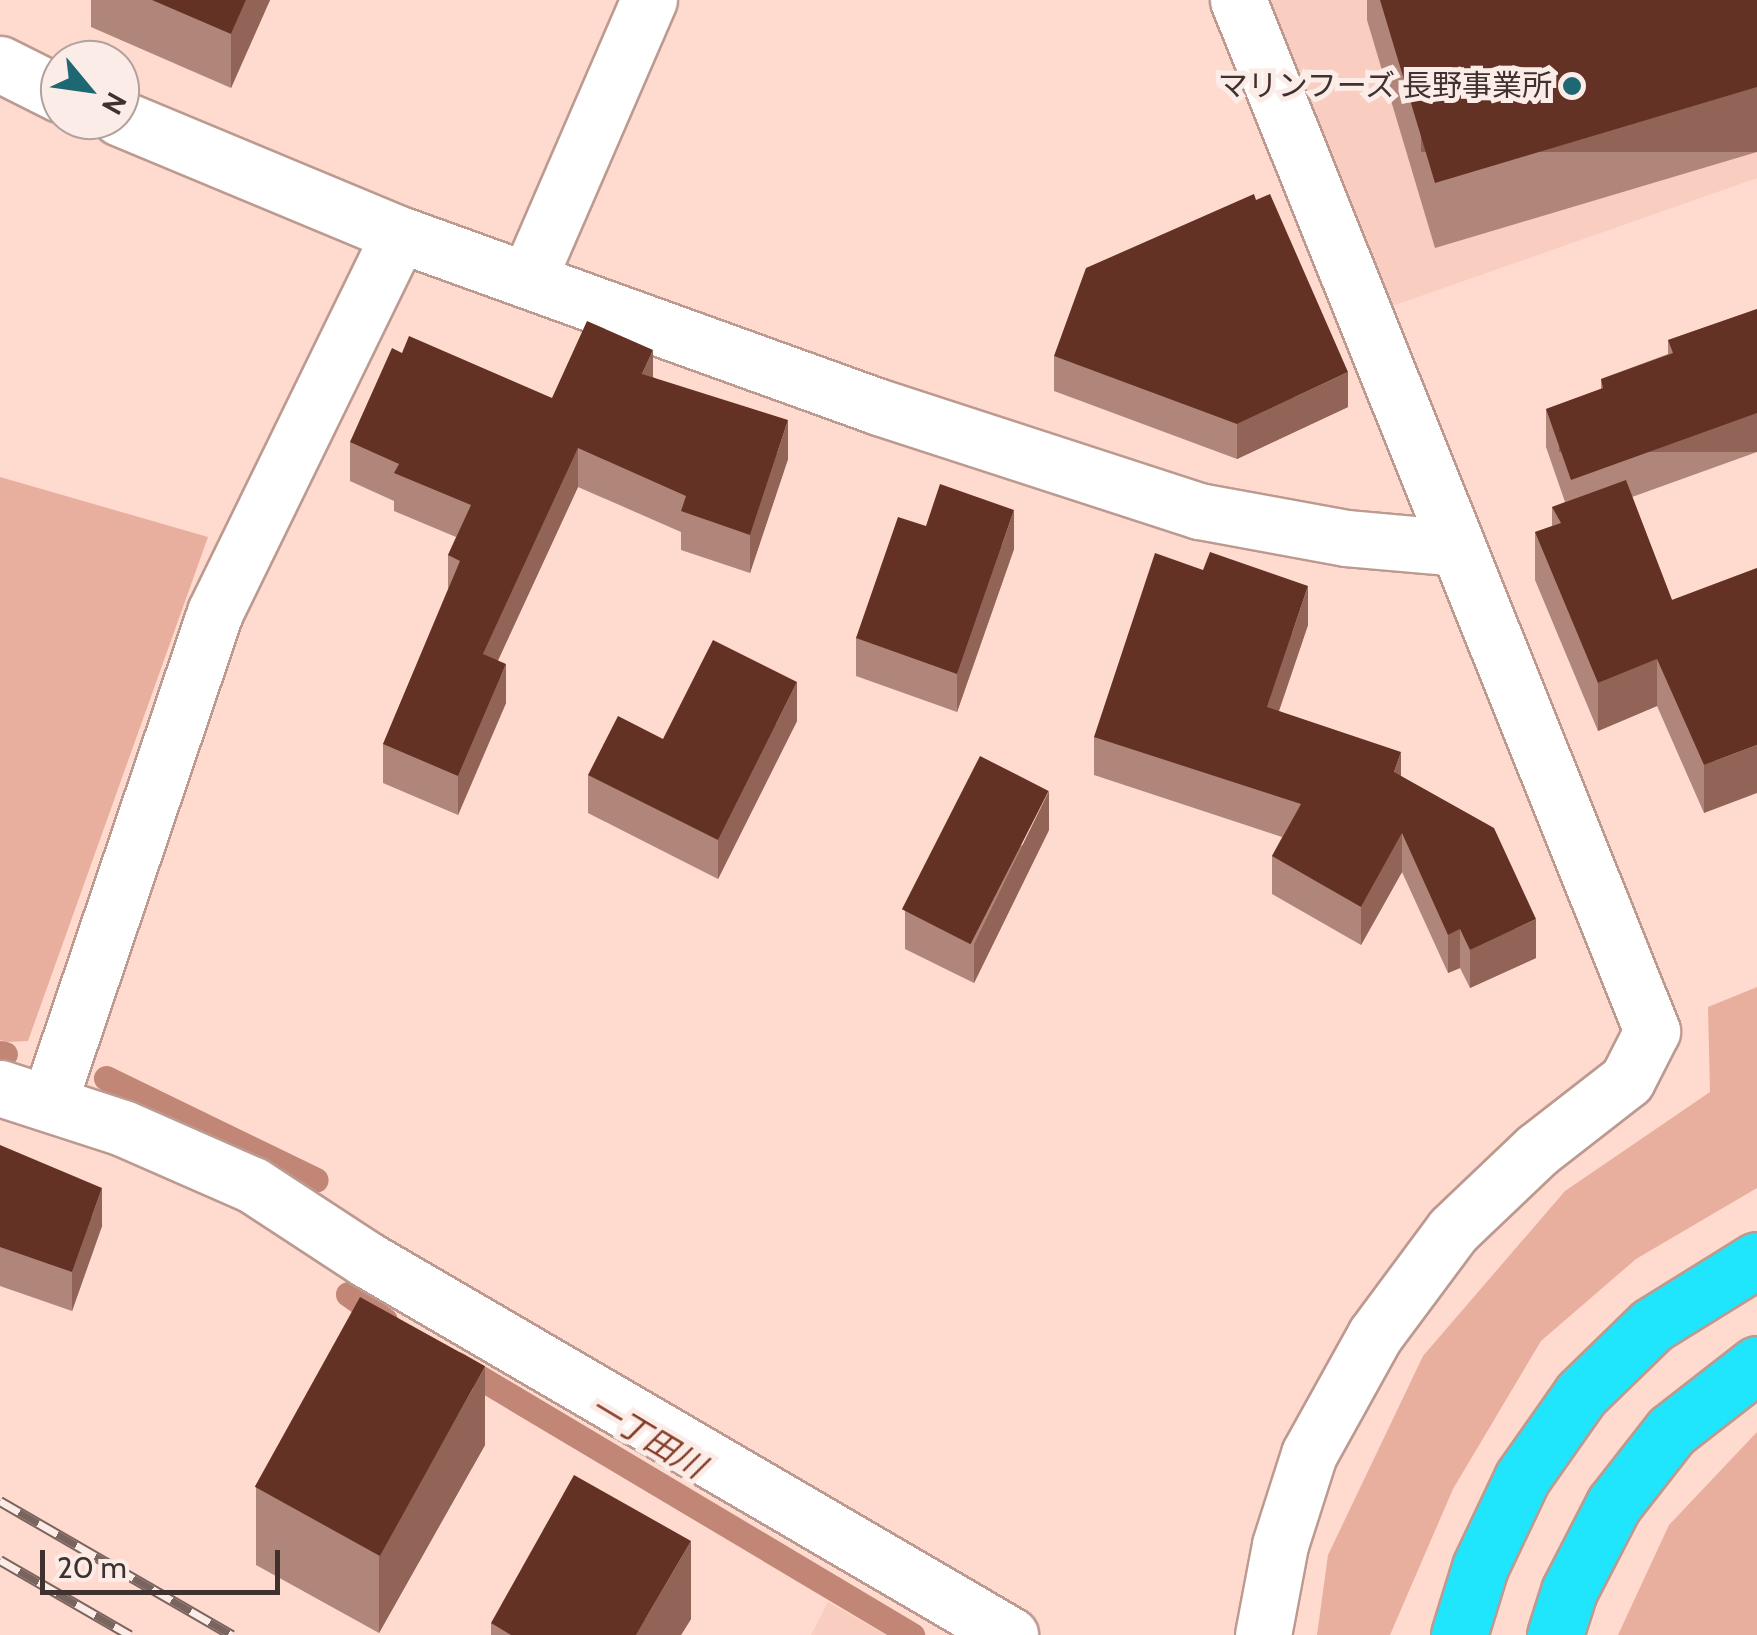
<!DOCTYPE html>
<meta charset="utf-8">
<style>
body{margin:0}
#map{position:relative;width:1757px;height:1635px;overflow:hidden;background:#fedacf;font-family:Cabin,"Noto Sans JP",sans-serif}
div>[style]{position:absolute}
.built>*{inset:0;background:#f9cdc0}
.green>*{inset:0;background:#e9af9e}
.stream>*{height:25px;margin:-12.5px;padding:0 12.5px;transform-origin:12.5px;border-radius:12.5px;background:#c18675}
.roads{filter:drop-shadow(2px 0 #bc9a90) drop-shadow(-2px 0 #bc9a90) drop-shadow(0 2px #bc9a90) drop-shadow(0 -2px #bc9a90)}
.minor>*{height:55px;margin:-27.5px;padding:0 27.5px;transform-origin:27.5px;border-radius:27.5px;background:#fff}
.highway>*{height:55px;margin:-27.5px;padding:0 27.5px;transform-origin:27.5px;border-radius:27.5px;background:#1fe5fd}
.rail>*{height:11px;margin-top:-5.5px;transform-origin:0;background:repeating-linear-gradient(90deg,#fbece8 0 22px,#79645e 0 44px);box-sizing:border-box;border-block:2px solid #79645e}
.wall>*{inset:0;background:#b1867a}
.shaded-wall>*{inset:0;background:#926457;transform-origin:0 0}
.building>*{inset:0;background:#643224;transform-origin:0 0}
.dots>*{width:28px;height:28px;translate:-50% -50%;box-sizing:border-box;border:5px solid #fbece8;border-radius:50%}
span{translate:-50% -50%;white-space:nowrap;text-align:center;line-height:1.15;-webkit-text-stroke:10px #fbece8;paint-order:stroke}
.poi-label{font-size:30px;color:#3f312d}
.right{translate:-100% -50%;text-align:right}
.water-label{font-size:32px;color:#833a25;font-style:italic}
.north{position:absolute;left:40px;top:40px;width:100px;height:100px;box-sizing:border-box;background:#fbece8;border:2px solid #b0a19d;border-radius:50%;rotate:119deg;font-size:28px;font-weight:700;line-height:40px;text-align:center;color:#3f312d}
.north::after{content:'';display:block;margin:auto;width:35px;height:45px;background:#1d6872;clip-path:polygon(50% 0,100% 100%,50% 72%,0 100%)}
.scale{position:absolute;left:40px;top:1550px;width:240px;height:45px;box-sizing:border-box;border:5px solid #3f312d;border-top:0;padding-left:12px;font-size:30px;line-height:35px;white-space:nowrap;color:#3f312d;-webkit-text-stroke:8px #fbece8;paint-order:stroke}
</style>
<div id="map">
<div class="built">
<div style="clip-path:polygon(1260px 0,1757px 0,1757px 178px,1381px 310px)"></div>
<div style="clip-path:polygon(828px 1602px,886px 1635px,811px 1635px)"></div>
</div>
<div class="green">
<div style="clip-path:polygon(0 477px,208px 537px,28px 1041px,6px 1042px,0 1040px)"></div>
<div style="clip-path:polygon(1757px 987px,1757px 1188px,1636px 1259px,1541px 1341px,1453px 1489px,1390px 1635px,1317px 1635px,1328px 1555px,1423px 1356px,1565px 1191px,1710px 1092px,1708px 1007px)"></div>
<div style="clip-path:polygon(1757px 1432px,1757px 1635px,1618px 1635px,1669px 1525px)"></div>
</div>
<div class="stream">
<div style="left:0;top:1053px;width:5px;rotate:11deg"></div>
<div style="left:106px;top:1078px;width:233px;rotate:25.9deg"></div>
<div style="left:348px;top:1294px;width:45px;rotate:35.1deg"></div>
<div style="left:457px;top:1364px;width:530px;rotate:30.78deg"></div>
</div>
<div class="roads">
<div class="minor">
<div style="left:1238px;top:0;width:1111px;rotate:68.12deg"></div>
<div style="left:1652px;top:1031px;width:55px;rotate:117deg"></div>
<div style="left:1627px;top:1080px;width:114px;rotate:142.1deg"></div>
<div style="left:1537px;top:1150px;width:116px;rotate:136.4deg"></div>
<div style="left:1453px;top:1230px;width:131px;rotate:126.6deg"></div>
<div style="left:1375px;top:1335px;width:136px;rotate:119deg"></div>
<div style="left:1309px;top:1454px;width:96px;rotate:107.7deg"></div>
<div style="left:1280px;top:1545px;width:92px;rotate:100.7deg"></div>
<div style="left:0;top:64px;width:67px;rotate:26.6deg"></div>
<div style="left:120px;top:118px;width:302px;rotate:22.6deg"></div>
<div style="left:399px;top:234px;width:510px;rotate:19.82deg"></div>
<div style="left:879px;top:407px;width:336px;rotate:18deg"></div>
<div style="left:1199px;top:511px;width:149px;rotate:10.4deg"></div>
<div style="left:1346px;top:538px;width:112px;rotate:5.1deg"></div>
<div style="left:529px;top:277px;width:302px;rotate:-66.6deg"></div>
<div style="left:0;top:1088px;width:129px;rotate:18deg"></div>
<div style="left:123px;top:1128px;width:142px;rotate:23.7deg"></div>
<div style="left:253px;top:1185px;width:135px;rotate:33.2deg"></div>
<div style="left:366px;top:1259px;width:746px;rotate:30.28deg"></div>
<div style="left:49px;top:1102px;width:517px;rotate:-71.28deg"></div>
<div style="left:215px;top:612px;width:420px;rotate:-64deg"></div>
</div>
<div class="highway">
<div style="left:1459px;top:1635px;width:71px;rotate:-72.8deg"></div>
<div style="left:1480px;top:1567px;width:98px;rotate:-64.7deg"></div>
<div style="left:1522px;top:1478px;width:103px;rotate:-54.9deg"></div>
<div style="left:1581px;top:1394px;width:99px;rotate:-44.2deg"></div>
<div style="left:1652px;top:1325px;width:123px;rotate:-31.8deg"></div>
<div style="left:1555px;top:1635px;width:46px;rotate:-72.3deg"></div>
<div style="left:1569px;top:1591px;width:98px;rotate:-62.7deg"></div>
<div style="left:1614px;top:1504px;width:93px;rotate:-52deg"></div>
<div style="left:1671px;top:1431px;width:109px;rotate:-37.9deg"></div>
</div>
</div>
<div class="rail">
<div style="left:0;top:1501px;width:268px;rotate:30deg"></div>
<div style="left:0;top:1560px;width:150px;rotate:30deg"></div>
</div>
<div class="wall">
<div style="clip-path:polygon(91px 0,270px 0,231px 88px,91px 27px)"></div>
<div style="clip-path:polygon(1367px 0,1757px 0,1757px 152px,1435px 248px,1367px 20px)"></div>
<div style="clip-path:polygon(1757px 309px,1757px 452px,1632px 497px,1672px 600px,1757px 568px,1704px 813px,1657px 706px,1598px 731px,1535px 580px,1535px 532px,1552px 526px,1552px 507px,1565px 502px,1546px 447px,1546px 409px,1601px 389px,1601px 379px,1668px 354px,1668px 340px)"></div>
<div style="clip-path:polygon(402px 353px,552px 398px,653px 377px,788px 459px,750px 573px,681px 550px,681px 532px,578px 487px,498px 660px,506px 703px,458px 815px,383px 783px,383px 744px,448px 589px,448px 555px,456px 537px,394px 511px,394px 501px,350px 481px,350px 442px)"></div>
<div style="clip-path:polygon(1054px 356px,1348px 407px,1237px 459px,1054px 391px)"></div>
<div style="clip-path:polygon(926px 526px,1014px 549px,957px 712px,856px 676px,856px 638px)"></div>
<div style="clip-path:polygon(1308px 625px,1279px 711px,1401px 776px,1536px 958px,1470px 988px,1460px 968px,1448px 973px,1402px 872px,1361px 945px,1272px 894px,1272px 856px,1282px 837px,1094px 775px,1094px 737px)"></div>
<div style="clip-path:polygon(797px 721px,718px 879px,588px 813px,588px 775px,663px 739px)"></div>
<div style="clip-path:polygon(1049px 830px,974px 983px,905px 949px,905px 911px)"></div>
<div style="clip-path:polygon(0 1145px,102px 1226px,72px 1311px,0 1286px)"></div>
<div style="clip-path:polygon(485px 1445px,379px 1633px,256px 1565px,256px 1487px)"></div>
<div style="clip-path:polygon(691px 1619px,681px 1635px,491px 1635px,491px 1623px)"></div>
</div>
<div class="shaded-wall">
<div style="clip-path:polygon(246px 0,270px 0,231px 88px,231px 34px)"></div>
<div style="left:1757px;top:87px;width:65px;height:336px;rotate:90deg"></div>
<div style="clip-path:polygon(653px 350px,653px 389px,642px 374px)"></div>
<div style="clip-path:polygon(1348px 372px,1348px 407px,1237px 459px,1237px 424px)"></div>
<div style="left:1757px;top:413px;width:39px;height:198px;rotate:90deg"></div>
<div style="clip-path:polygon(788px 420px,788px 459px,750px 573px,750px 535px)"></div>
<div style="clip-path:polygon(578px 448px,578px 487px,483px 693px,483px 654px)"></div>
<div style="clip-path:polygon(1014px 510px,1014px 549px,957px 712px,957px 674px)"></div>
<div style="clip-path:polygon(1308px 586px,1308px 625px,1267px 746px,1267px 707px)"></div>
<div style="clip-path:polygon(1657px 659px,1657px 706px,1598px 731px,1598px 683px)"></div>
<div style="clip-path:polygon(506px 664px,506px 703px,458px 815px,458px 776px)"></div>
<div style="clip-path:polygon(797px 682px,797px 721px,718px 879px,718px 840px)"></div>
<div style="clip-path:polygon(1757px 745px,1757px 793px,1704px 813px,1704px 765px)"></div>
<div style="clip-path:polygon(1401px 752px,1401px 790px,1394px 772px)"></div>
<div style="clip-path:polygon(1049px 791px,1049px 830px,974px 983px,974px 944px)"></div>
<div style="clip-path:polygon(1402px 833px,1402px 872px,1361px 945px,1361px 907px)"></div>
<div style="clip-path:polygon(1536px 919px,1536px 958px,1470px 988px,1470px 950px)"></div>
<div style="clip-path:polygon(1460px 929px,1460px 968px,1448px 973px,1448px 935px)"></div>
<div style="clip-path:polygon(102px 1188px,102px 1226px,72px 1311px,72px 1272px)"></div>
<div style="clip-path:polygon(485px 1367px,485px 1445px,379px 1633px,379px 1555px)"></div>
<div style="clip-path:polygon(691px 1541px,691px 1619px,681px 1635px,636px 1635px)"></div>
</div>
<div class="building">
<div style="clip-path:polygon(152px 0,246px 0,231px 34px)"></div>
<div style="clip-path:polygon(1380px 0,1757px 0,1757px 87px,1435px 183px)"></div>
<div style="clip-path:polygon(1254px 194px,1256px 200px,1270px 194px,1348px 372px,1237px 424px,1054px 356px,1086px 268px)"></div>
<div style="clip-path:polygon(1757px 309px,1757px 413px,1571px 480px,1546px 409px,1603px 388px,1601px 379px,1673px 353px,1668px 340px)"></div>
<div style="clip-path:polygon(587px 321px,653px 350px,642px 374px,788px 420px,750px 535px,681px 511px,686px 496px,578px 448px,483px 654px,506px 664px,458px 776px,383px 744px,460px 561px,448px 555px,471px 505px,394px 473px,399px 464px,350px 442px,392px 348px,402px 353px,409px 336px,552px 398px)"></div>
<div style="clip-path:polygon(1626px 480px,1672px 600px,1757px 568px,1757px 745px,1704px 765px,1657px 659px,1598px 683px,1535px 532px,1561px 523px,1552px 507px)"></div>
<div style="clip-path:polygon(940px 484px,1014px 510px,957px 674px,856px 638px,898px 517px,926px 526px)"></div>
<div style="clip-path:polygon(1210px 552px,1308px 586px,1267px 707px,1401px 752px,1394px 772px,1494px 828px,1536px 919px,1470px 950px,1460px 929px,1448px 935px,1402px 833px,1361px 907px,1272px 856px,1301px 804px,1094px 737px,1155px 553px,1203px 570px)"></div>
<div style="clip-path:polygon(713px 640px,797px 682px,718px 840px,588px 775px,618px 716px,663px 739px)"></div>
<div style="left:980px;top:756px;width:77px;height:172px;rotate:27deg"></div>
<div style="clip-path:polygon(0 1145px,102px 1188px,72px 1272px,0 1247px)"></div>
<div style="left:360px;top:1297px;width:143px;height:217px;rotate:29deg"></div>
<div style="clip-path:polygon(574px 1475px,691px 1541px,636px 1635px,511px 1635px,491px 1623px)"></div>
</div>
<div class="dots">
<div style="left:1572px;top:86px;background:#1d6872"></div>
</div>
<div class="poi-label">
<span class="right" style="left:1552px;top:86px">マリンフーズ 長野事業所</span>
</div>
<div class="water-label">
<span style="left:647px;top:1437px;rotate:31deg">一丁田川</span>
</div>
<div class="north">N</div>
<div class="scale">20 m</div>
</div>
